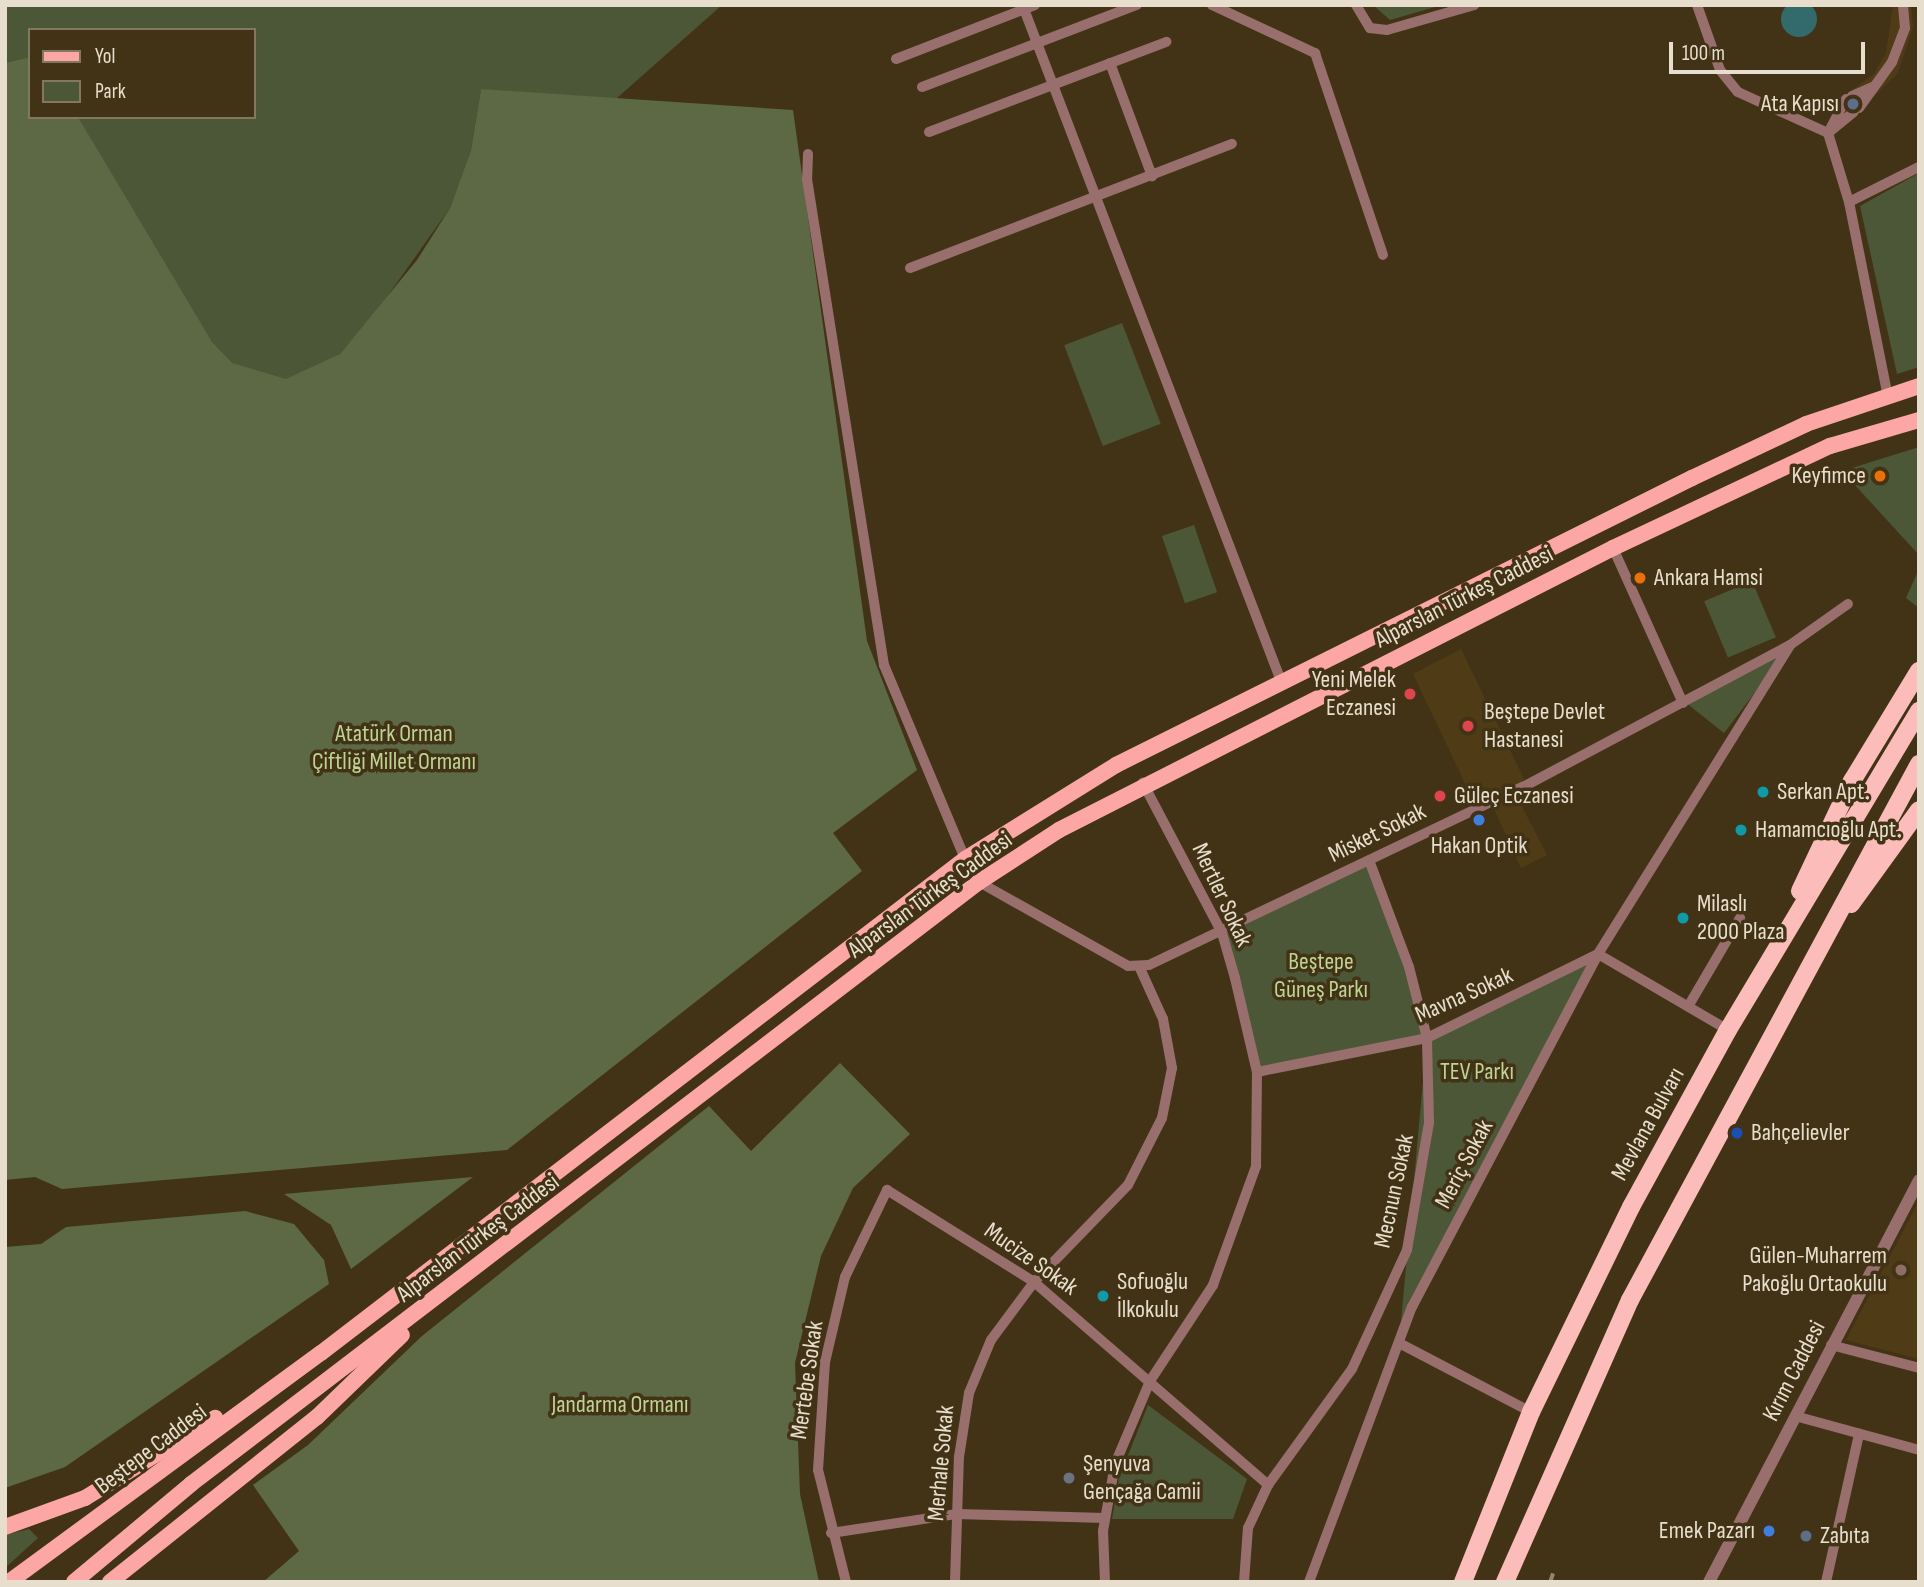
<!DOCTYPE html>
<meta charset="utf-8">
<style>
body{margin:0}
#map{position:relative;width:1924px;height:1587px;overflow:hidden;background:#423316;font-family:"Sofia Sans Condensed",sans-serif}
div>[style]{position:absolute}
.built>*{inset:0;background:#4f3c17}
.green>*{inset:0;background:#4c5737;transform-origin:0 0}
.forest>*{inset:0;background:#5c6944}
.water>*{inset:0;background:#336b6c}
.round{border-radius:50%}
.minor>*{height:10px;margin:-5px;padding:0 5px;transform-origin:5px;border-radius:5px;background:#996f6e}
.tertiary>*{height:12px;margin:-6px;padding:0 6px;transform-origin:6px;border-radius:6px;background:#996f6e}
.primary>*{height:16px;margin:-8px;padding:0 8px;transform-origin:8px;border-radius:8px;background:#fca7a5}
.trunk>*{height:18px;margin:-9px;padding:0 9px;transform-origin:9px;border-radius:9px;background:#fcbcba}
.rail>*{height:3.5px;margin-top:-1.75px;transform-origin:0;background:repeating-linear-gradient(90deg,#92866f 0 9px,transparent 0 18px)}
.dots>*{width:19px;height:19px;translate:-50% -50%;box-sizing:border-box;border:4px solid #423316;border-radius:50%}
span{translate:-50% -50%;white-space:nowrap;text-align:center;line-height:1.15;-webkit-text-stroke:7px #423316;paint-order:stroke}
.poi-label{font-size:24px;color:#e7decd}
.right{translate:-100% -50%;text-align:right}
.left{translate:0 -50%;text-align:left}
.street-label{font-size:24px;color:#e7decd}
.park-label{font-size:24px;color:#bed494}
.frame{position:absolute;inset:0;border:7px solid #e7decd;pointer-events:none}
.legend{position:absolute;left:28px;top:28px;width:228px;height:91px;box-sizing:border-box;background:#423316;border:2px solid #84775f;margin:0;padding:9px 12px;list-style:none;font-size:21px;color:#e7decd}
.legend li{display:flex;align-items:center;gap:14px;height:35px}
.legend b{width:35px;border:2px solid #84775f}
.scale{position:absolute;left:1669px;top:42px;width:196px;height:32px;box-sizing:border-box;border:4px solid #e7decd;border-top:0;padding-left:9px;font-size:21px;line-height:24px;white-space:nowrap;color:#e7decd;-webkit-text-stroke:5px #423316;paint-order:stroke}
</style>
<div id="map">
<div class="built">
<div style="clip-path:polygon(1893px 5px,1911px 5px,1913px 27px,1898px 73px,1858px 112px,1846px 94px,1873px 75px,1886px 53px)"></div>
<div style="clip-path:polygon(1461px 649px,1524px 779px,1516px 795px,1547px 855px,1521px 868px,1489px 798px,1474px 802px,1413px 674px)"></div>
<div style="clip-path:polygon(1919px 1201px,1919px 1359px,1846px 1340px)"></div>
</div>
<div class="green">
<div style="clip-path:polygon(5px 5px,722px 5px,608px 106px,481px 89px,471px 150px,450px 208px,379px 308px,340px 354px,314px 370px,302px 552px,189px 309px,78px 117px,254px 117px,254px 30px,30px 30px,30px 57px,5px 63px)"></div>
<div style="clip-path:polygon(1373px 5px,1442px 5px,1390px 20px)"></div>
<div style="clip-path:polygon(1919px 173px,1919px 367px,1897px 374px,1860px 206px)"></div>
<div style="left:1122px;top:323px;width:108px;height:62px;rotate:69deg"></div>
<div style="clip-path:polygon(1919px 447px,1919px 555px,1842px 471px)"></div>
<div style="left:1194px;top:525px;width:71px;height:34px;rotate:71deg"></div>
<div style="clip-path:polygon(1919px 569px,1919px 608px,1906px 598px)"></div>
<div style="left:1752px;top:581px;width:61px;height:52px;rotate:67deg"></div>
<div style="clip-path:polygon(1788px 649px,1724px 733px,1685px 702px)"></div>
<div style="clip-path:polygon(1369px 860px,1427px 1038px,1598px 954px,1399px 1343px,1427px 1038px,1257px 1072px,1222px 933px)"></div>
<div style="clip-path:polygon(1148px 1405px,1247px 1479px,1233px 1519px,1112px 1519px,1119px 1478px)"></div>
<div style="clip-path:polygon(29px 1529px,38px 1538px,5px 1568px,5px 1535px)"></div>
</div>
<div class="forest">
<div style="clip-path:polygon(30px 57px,30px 117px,78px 117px,212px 342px,232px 363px,286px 379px,340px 354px,417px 260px,450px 208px,471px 150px,481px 89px,793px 110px,867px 641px,917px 770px,833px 833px,862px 871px,507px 1150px,62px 1189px,35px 1177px,5px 1180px,5px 63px)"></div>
<div style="clip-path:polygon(840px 1063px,910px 1134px,853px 1188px,821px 1256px,795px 1363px,800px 1494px,819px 1582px,263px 1582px,299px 1551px,253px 1485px,308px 1445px,422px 1336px,709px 1106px,751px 1151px)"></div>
<div style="clip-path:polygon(473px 1177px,351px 1269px,331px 1225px,284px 1194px)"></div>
<div style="clip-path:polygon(245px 1211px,294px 1224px,324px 1260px,329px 1284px,65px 1467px,5px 1488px,5px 1247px,41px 1244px,66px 1227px)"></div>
</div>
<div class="water">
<div class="round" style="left:1781px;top:1px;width:36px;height:36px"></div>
</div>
<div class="minor">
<div style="left:1212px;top:5px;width:114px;rotate:25deg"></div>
<div style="left:1315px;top:53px;width:213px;rotate:71.4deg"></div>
<div style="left:1356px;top:5px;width:27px;rotate:59deg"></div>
<div style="left:1370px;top:28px;width:17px;rotate:7deg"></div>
<div style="left:1387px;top:30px;width:91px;rotate:-16deg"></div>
<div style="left:1697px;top:5px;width:69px;rotate:70.5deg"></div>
<div style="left:1720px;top:70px;width:28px;rotate:51deg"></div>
<div style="left:1738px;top:92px;width:99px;rotate:24.5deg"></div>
<div style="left:1024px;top:9px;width:719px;rotate:69.07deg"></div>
<div style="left:896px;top:59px;width:149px;rotate:-21.2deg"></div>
<div style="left:1110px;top:63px;width:121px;rotate:69.6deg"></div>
<div style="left:922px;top:87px;width:230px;rotate:-20.9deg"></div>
<div style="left:1852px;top:96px;width:24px;rotate:-24deg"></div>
<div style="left:1846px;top:99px;width:38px;rotate:118deg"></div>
<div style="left:1828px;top:133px;width:72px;rotate:73.1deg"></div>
<div style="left:1849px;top:202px;width:199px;rotate:78.7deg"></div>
<div style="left:1859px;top:108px;width:57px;rotate:-54.3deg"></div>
<div style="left:1892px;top:62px;width:36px;rotate:-69deg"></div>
<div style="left:1905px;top:28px;width:23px;rotate:-95deg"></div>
<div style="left:929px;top:132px;width:254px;rotate:-20.8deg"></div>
<div style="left:1828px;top:133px;width:33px;rotate:-39deg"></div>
<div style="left:808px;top:154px;width:25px;rotate:92deg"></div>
<div style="left:807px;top:179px;width:492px;rotate:81deg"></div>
<div style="left:884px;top:665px;width:210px;rotate:67.3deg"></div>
<div style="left:1849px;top:202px;width:78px;rotate:-26.6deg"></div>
<div style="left:910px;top:268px;width:345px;rotate:-21.1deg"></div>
<div style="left:1613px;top:548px;width:170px;rotate:65.7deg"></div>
<div style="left:979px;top:882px;width:171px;rotate:29.4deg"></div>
<div style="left:1128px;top:966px;width:21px;rotate:-3deg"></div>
<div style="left:1149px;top:965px;width:414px;rotate:-25.5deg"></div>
<div style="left:1523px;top:787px;width:302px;rotate:-28deg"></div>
<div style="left:1790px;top:645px;width:71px;rotate:-35.3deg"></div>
<div style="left:1689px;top:1005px;width:101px;rotate:-59.6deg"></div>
<div style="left:1257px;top:1072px;width:173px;rotate:-11.3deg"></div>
<div style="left:1427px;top:1038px;width:191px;rotate:-26.2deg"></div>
<div style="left:1598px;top:954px;width:151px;rotate:30.3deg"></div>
<div style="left:1399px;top:1343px;width:149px;rotate:27.6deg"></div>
<div style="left:1831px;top:1345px;width:91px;rotate:14.6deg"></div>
<div style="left:1795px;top:1416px;width:129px;rotate:15.3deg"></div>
<div style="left:831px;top:1533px;width:126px;rotate:-8.6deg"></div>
<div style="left:956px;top:1514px;width:149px;rotate:1.5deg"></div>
<div style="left:846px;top:1582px;width:115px;rotate:-104deg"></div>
<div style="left:818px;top:1470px;width:108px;rotate:-86.3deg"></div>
<div style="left:825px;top:1362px;width:87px;rotate:-76.8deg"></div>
<div style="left:845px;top:1277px;width:97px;rotate:-64.2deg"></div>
<div style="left:887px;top:1190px;width:173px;rotate:32deg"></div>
<div style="left:1034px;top:1282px;width:310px;rotate:40.9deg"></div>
<div style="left:955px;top:1582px;width:125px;rotate:-88.2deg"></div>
<div style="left:959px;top:1457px;width:65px;rotate:-81.1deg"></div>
<div style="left:969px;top:1393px;width:57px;rotate:-67.5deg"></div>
<div style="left:991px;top:1340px;width:72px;rotate:-53.4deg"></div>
<div style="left:1034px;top:1282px;width:135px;rotate:-45.9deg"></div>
<div style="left:1128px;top:1185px;width:75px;rotate:-63.1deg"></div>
<div style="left:1162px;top:1118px;width:51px;rotate:-78.7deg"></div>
<div style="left:1172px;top:1068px;width:50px;rotate:-100.4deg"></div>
<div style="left:1163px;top:1019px;width:58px;rotate:-114.4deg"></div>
<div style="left:1105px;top:1582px;width:51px;rotate:-92.2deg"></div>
<div style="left:1103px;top:1531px;width:68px;rotate:-79.8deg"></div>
<div style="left:1115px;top:1464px;width:90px;rotate:-67.1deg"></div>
<div style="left:1150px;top:1381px;width:115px;rotate:-56.7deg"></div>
<div style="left:1213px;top:1285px;width:127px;rotate:-70.1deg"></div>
<div style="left:1256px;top:1166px;width:94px;rotate:-89.4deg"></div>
<div style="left:1257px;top:1072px;width:97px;rotate:-103.2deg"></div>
<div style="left:1235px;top:978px;width:47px;rotate:-106.1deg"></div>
<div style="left:1222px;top:933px;width:170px;rotate:-117.8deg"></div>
<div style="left:1244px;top:1582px;width:54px;rotate:-85.8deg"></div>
<div style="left:1248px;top:1528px;width:47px;rotate:-65.1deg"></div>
<div style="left:1268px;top:1485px;width:143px;rotate:-54.1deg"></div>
<div style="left:1352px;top:1369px;width:131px;rotate:-65.2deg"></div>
<div style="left:1407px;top:1250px;width:130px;rotate:-80.2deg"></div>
<div style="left:1429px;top:1122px;width:84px;rotate:-91.4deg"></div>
<div style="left:1427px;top:1038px;width:73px;rotate:-104.2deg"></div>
<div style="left:1409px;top:967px;width:114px;rotate:-110.5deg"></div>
<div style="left:1309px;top:1582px;width:294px;rotate:-69.5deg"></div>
<div style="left:1412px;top:1307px;width:399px;rotate:-62.2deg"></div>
<div style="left:1598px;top:954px;width:364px;rotate:-58.1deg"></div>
<div style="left:1826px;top:1582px;width:152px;rotate:-77.4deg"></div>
</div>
<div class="tertiary">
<div style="left:1709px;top:1582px;width:453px;rotate:-62.4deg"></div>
</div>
<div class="primary">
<div style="left:5px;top:1527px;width:85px;rotate:-19.9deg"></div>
<div style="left:85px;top:1498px;width:153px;rotate:-31.6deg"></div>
<div style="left:9px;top:1582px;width:387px;rotate:-36.3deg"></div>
<div style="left:321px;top:1353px;width:812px;rotate:-37.49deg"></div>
<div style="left:965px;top:859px;width:178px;rotate:-31.9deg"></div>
<div style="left:1116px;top:765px;width:644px;rotate:-26.49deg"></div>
<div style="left:1692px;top:478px;width:126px;rotate:-25.3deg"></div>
<div style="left:1806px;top:424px;width:119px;rotate:-18.6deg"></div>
<div style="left:74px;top:1582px;width:153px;rotate:-39.9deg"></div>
<div style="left:191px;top:1484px;width:992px;rotate:-37.38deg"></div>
<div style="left:979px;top:882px;width:95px;rotate:-33deg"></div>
<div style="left:1059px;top:830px;width:622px;rotate:-26.98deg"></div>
<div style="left:1613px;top:548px;width:240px;rotate:-25.2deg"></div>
<div style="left:1830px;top:446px;width:93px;rotate:-16.3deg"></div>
<div style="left:110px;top:1582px;width:265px;rotate:-38.6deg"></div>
<div style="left:317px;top:1417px;width:118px;rotate:-44deg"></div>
</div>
<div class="trunk">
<div style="left:1800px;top:891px;width:122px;rotate:-64.7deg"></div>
<div style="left:1852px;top:781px;width:129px;rotate:-58.7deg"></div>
<div style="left:1851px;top:904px;width:116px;rotate:-54.1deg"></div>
<div style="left:1463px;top:1582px;width:183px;rotate:-68.2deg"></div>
<div style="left:1531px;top:1412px;width:228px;rotate:-64deg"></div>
<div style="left:1631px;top:1207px;width:202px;rotate:-61.3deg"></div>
<div style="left:1728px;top:1030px;width:372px;rotate:-59.1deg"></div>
<div style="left:1505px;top:1582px;width:308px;rotate:-66.1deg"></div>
<div style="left:1630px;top:1300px;width:609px;rotate:-61.67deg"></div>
</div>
<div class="rail">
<div style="left:1550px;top:1582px;width:9px;rotate:-72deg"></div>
</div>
<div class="dots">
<div style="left:1853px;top:104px;background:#5c6f8a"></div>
<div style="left:1880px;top:476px;background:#e8710a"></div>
<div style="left:1640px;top:578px;background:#e8710a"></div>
<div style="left:1410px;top:694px;background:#e0444e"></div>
<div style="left:1468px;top:726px;background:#e0444e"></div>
<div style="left:1763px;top:792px;background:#0f9aa8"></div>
<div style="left:1440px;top:796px;background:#e0444e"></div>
<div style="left:1479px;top:820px;background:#3f7fe0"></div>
<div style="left:1741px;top:830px;background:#0f9aa8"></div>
<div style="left:1683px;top:918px;background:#0f9aa8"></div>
<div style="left:1737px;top:1133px;background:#1a4fb4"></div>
<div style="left:1901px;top:1270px;background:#8d6e63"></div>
<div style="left:1103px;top:1296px;background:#0f9aa8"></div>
<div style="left:1069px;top:1478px;background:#6b7280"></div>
<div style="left:1769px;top:1531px;background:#3f7fe0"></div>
<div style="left:1806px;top:1536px;background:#5c6f8a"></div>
</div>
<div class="poi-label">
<span class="right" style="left:1839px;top:104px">Ata Kapısı</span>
<span class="right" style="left:1866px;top:476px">Keyfimce</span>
<span class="left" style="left:1654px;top:578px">Ankara Hamsi</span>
<span class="right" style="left:1396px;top:694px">Yeni Melek<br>Eczanesi</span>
<span class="left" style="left:1484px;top:726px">Beştepe Devlet<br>Hastanesi</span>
<span class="left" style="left:1777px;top:792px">Serkan Apt.</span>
<span class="left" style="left:1454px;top:796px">Güleç Eczanesi</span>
<span class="left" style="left:1755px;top:830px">Hamamcıoğlu Apt.</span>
<span style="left:1479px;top:846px">Hakan Optik</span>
<span class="left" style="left:1697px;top:918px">Milaslı<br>2000 Plaza</span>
<span class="left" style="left:1751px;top:1133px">Bahçelievler</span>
<span class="right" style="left:1887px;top:1270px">Gülen-Muharrem<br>Pakoğlu Ortaokulu</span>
<span class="left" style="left:1117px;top:1296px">Sofuoğlu<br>İlkokulu</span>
<span class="left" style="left:1083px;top:1478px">Şenyuva<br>Gençağa Camii</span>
<span class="right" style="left:1755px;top:1531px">Emek Pazarı</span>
<span class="left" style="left:1820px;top:1536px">Zabıta</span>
</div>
<div class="street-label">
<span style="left:1464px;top:597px;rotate:-27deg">Alparslan Türkeş Caddesi</span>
<span style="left:1377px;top:833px;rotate:-26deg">Misket Sokak</span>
<span style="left:930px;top:895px;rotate:-36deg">Alparslan Türkeş Caddesi</span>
<span style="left:1222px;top:895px;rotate:65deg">Mertler Sokak</span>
<span style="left:1464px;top:995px;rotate:-24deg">Mavna Sokak</span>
<span style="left:1648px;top:1124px;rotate:-61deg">Mevlana Bulvarı</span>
<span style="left:1464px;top:1164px;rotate:-62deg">Meriç Sokak</span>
<span style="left:1394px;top:1191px;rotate:-78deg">Mecnun Sokak</span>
<span style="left:478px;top:1238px;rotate:-37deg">Alparslan Türkeş Caddesi</span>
<span style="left:1031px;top:1259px;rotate:35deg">Mucize Sokak</span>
<span style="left:1794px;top:1371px;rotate:-63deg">Kırım Caddesi</span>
<span style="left:807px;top:1380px;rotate:-82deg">Mertebe Sokak</span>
<span style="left:151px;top:1449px;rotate:-37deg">Beştepe Caddesi</span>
<span style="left:941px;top:1463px;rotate:-85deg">Merhale Sokak</span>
</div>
<div class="park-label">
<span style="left:394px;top:748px">Atatürk Orman<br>Çiftliği Millet Ormanı</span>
<span style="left:1321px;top:976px">Beştepe<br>Güneş Parkı</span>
<span style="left:1477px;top:1072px">TEV Parkı</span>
<span style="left:620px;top:1405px">Jandarma Ormanı</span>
</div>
<div class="frame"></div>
<ul class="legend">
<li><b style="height:9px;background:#fca7a5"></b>Yol</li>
<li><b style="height:19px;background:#4c5737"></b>Park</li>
</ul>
<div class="scale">100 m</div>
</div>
